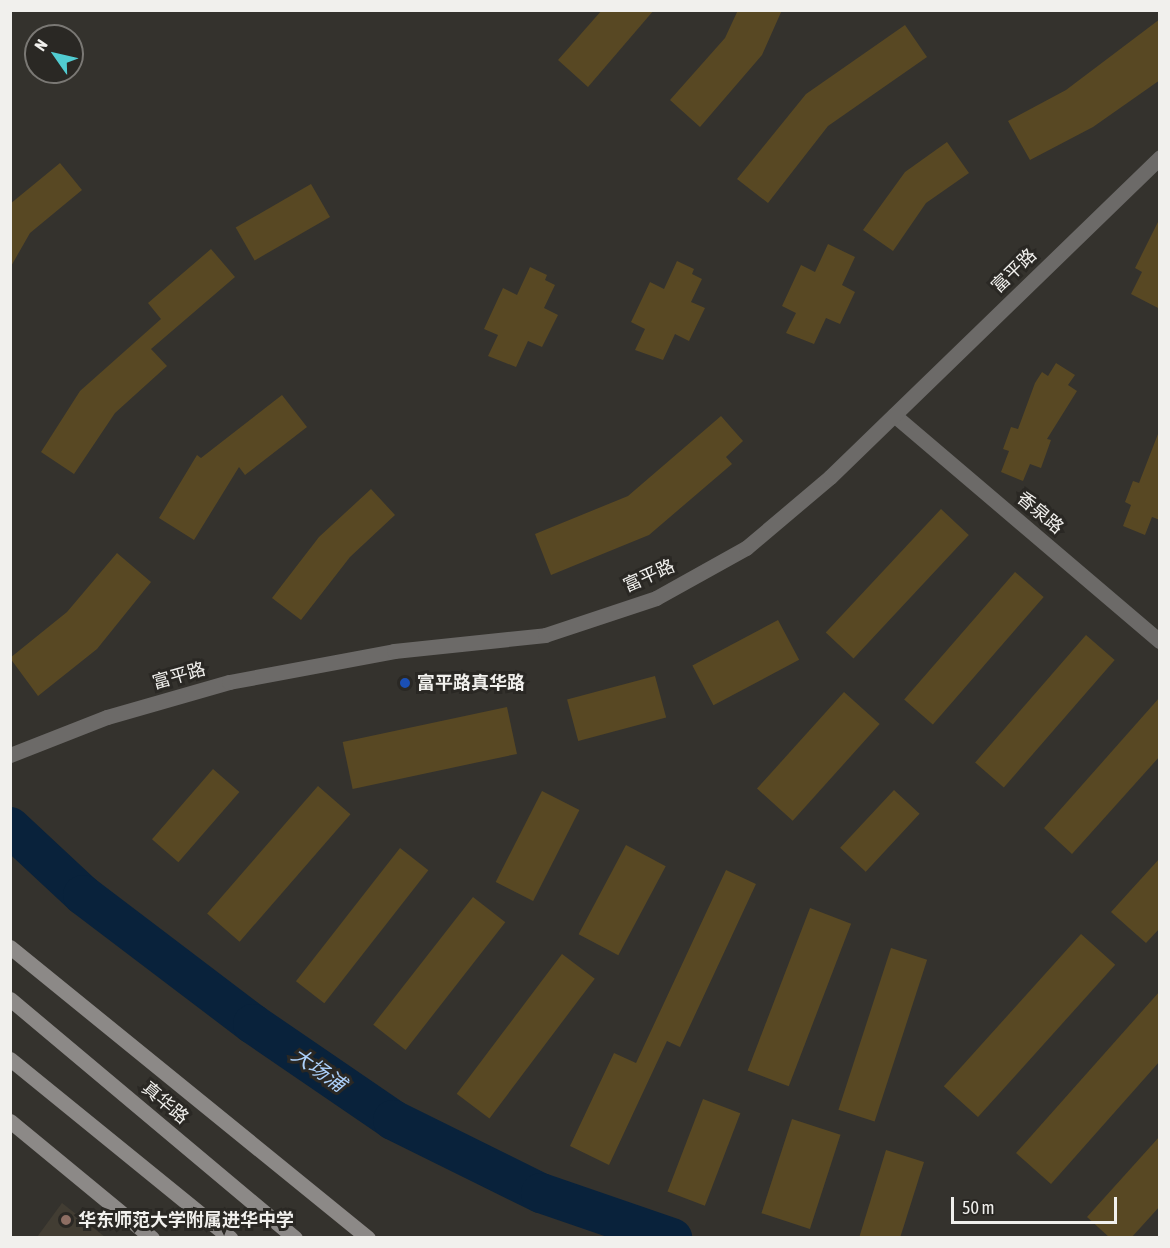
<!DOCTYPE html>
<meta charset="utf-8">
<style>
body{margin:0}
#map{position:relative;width:1170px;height:1248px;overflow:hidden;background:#34322d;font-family:"Asap Condensed","Noto Sans SC",sans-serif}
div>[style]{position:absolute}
.built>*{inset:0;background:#423d33}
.river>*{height:40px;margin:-20px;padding:0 20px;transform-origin:20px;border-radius:20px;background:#09223b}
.building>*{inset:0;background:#584823;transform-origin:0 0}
.minor>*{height:15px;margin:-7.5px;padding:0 7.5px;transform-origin:7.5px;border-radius:7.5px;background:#6c6a68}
.tertiary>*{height:15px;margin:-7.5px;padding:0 7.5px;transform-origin:7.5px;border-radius:7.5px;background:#6c6a68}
.secondary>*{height:15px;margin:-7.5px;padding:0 7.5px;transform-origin:7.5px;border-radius:7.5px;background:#8c8987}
.dots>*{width:16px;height:16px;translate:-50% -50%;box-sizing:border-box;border:3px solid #2a2824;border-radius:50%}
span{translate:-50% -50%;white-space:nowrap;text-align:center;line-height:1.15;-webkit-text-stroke:6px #2a2824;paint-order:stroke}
.street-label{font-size:18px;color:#f1f0ed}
.poi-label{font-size:18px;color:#f1f0ed;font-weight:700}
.left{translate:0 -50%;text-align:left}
.water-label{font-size:20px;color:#add1fb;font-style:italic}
.frame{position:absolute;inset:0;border:12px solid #f1f0ed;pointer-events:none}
.north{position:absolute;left:24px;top:24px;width:60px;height:60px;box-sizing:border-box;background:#2a2824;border:2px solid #7a7874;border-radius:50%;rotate:304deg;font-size:16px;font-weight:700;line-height:24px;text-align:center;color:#f1f0ed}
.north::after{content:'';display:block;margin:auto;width:21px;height:27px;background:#51ccd1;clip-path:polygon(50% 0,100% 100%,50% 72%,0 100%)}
.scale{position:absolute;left:951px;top:1197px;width:166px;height:27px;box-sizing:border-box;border:3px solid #f1f0ed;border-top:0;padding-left:8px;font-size:18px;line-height:21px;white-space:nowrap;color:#f1f0ed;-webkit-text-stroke:4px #2a2824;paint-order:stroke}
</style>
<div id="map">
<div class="built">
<div style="clip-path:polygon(62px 1203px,105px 1237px,37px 1237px)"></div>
</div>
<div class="river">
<div style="left:10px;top:827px;width:100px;rotate:43deg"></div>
<div style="left:83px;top:895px;width:213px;rotate:37.2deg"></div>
<div style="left:253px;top:1024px;width:170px;rotate:34.4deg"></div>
<div style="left:393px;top:1120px;width:165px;rotate:26.3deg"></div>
<div style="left:541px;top:1193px;width:139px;rotate:19deg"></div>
</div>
<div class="building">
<div style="clip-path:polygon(602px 10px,654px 10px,588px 87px,558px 60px)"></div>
<div style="clip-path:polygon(738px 10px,782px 10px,762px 55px,700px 127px,670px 100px,725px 38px)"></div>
<div style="clip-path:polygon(1160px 19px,1160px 80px,1093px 127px,1030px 160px,1008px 121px,1066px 90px)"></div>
<div style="clip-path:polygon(905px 25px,927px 57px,828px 126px,768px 203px,737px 179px,806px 94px)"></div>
<div style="clip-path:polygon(947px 142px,969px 173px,926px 203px,893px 251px,863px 230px,905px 172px)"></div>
<div style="clip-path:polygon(60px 163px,82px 190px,30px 233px,10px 268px,10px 204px)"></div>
<div style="left:311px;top:184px;width:38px;height:87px;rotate:60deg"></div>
<div style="clip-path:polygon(1160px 218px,1160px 309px,1131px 294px,1142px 272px,1135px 268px)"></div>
<div style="clip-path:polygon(828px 244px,855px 257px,842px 285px,855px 292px,840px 324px,826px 318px,814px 344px,786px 333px,796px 313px,782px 306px,801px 265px,815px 272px)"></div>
<div style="clip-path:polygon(211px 249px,235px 277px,151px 349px,167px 366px,115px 413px,74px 474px,41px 452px,80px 391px,161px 319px,148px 303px)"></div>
<div style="clip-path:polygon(677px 261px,694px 269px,692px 274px,702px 279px,691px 302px,705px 308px,689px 341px,675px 334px,663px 360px,635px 350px,645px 329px,631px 322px,650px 282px,664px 289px)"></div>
<div style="clip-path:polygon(530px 267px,547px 275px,545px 280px,555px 285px,544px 308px,558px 315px,542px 347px,528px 341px,516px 367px,488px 356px,498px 335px,484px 329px,503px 288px,517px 295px)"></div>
<div style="clip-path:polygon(1056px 363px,1075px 375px,1068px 385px,1077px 391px,1047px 439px,1051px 440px,1041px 468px,1030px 464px,1023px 481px,1001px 472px,1009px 451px,1003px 449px,1011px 427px,1018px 429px,1035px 383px,1042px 372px,1048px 376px)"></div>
<div style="clip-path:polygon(282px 395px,307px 427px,245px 475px,239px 467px,194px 540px,159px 518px,197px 455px,201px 458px)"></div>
<div style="clip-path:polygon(721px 416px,743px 441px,726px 457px,732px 464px,649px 535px,551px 575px,535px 534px,628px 496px)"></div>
<div style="clip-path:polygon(1158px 434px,1160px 520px,1152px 517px,1145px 535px,1123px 526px,1131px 505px,1125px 502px,1133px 481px,1139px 483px)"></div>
<div style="clip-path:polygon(371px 489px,395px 515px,350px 557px,301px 620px,272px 598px,319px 537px)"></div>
<div style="left:941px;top:509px;width:38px;height:169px;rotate:43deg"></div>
<div style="clip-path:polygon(117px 553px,151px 582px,97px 649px,38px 696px,10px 658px,67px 612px)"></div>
<div style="left:1015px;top:572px;width:38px;height:169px;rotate:41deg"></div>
<div style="left:778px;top:620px;width:45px;height:97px;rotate:62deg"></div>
<div style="left:1086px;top:635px;width:38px;height:169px;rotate:41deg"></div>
<div style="left:655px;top:676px;width:43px;height:91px;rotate:75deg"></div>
<div style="left:844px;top:692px;width:48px;height:130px;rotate:42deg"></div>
<div style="clip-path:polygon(1160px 697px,1160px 756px,1072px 854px,1044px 828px)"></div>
<div style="left:507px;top:707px;width:48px;height:168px;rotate:78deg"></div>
<div style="left:213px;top:769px;width:35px;height:93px;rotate:41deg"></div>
<div style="left:318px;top:786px;width:43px;height:169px;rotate:41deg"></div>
<div style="left:894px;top:790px;width:35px;height:79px;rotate:43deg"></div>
<div style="left:542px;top:791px;width:42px;height:102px;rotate:27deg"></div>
<div style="left:626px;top:845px;width:45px;height:101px;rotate:28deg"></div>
<div style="left:400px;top:848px;width:36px;height:169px;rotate:38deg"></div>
<div style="clip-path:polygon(1160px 858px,1160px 928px,1146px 943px,1111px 912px)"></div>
<div style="clip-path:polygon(726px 870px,756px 884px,680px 1047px,667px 1041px,609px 1165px,570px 1146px,614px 1053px,636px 1063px)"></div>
<div style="left:473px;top:897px;width:41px;height:162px;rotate:38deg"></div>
<div style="left:810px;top:908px;width:44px;height:174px;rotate:21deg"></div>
<div style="left:1081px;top:934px;width:46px;height:205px;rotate:42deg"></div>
<div style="left:891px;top:948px;width:38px;height:170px;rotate:18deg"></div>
<div style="left:562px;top:954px;width:41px;height:175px;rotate:37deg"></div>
<div style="clip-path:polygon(1160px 991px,1160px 1061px,1051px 1184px,1016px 1153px)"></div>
<div style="left:703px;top:1099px;width:40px;height:99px;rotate:21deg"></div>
<div style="left:792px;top:1119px;width:51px;height:99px;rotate:18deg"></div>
<div style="clip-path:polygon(1160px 1136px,1160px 1206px,1131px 1238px,1110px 1238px,1087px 1217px)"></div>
<div style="clip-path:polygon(886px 1150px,924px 1162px,900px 1238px,859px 1238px)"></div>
</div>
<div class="minor">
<div style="left:894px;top:415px;width:349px;rotate:40.4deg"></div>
</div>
<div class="tertiary">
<div style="left:10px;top:755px;width:104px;rotate:-21.4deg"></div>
<div style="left:107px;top:717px;width:127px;rotate:-16deg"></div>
<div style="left:229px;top:682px;width:168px;rotate:-10.6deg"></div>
<div style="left:394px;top:651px;width:152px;rotate:-6deg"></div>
<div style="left:545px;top:635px;width:117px;rotate:-18.4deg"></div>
<div style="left:656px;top:598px;width:103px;rotate:-29.1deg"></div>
<div style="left:746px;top:548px;width:110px;rotate:-40.2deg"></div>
<div style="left:830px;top:477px;width:460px;rotate:-44.1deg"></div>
</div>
<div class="secondary">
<div style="left:10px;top:947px;width:461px;rotate:39.1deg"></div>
<div style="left:10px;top:999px;width:372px;rotate:40deg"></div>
<div style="left:10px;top:1059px;width:284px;rotate:39.1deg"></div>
<div style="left:10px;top:1121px;width:184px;rotate:39.5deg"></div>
</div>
<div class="dots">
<div style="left:405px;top:683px;background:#1a4fb4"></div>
<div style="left:66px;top:1220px;background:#8d6e63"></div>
</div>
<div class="street-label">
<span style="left:1014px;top:271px;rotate:-44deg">富平路</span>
<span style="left:1040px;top:513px;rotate:40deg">香泉路</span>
<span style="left:649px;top:576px;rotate:-24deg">富平路</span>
<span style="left:179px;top:676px;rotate:-16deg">富平路</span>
<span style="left:165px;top:1103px;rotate:40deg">真华路</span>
</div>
<div class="poi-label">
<span class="left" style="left:417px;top:683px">富平路真华路</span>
<span class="left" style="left:78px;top:1220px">华东师范大学附属进华中学</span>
</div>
<div class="water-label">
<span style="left:319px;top:1069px;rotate:35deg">大场浦</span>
</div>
<div class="frame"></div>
<div class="north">N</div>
<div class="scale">50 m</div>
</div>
